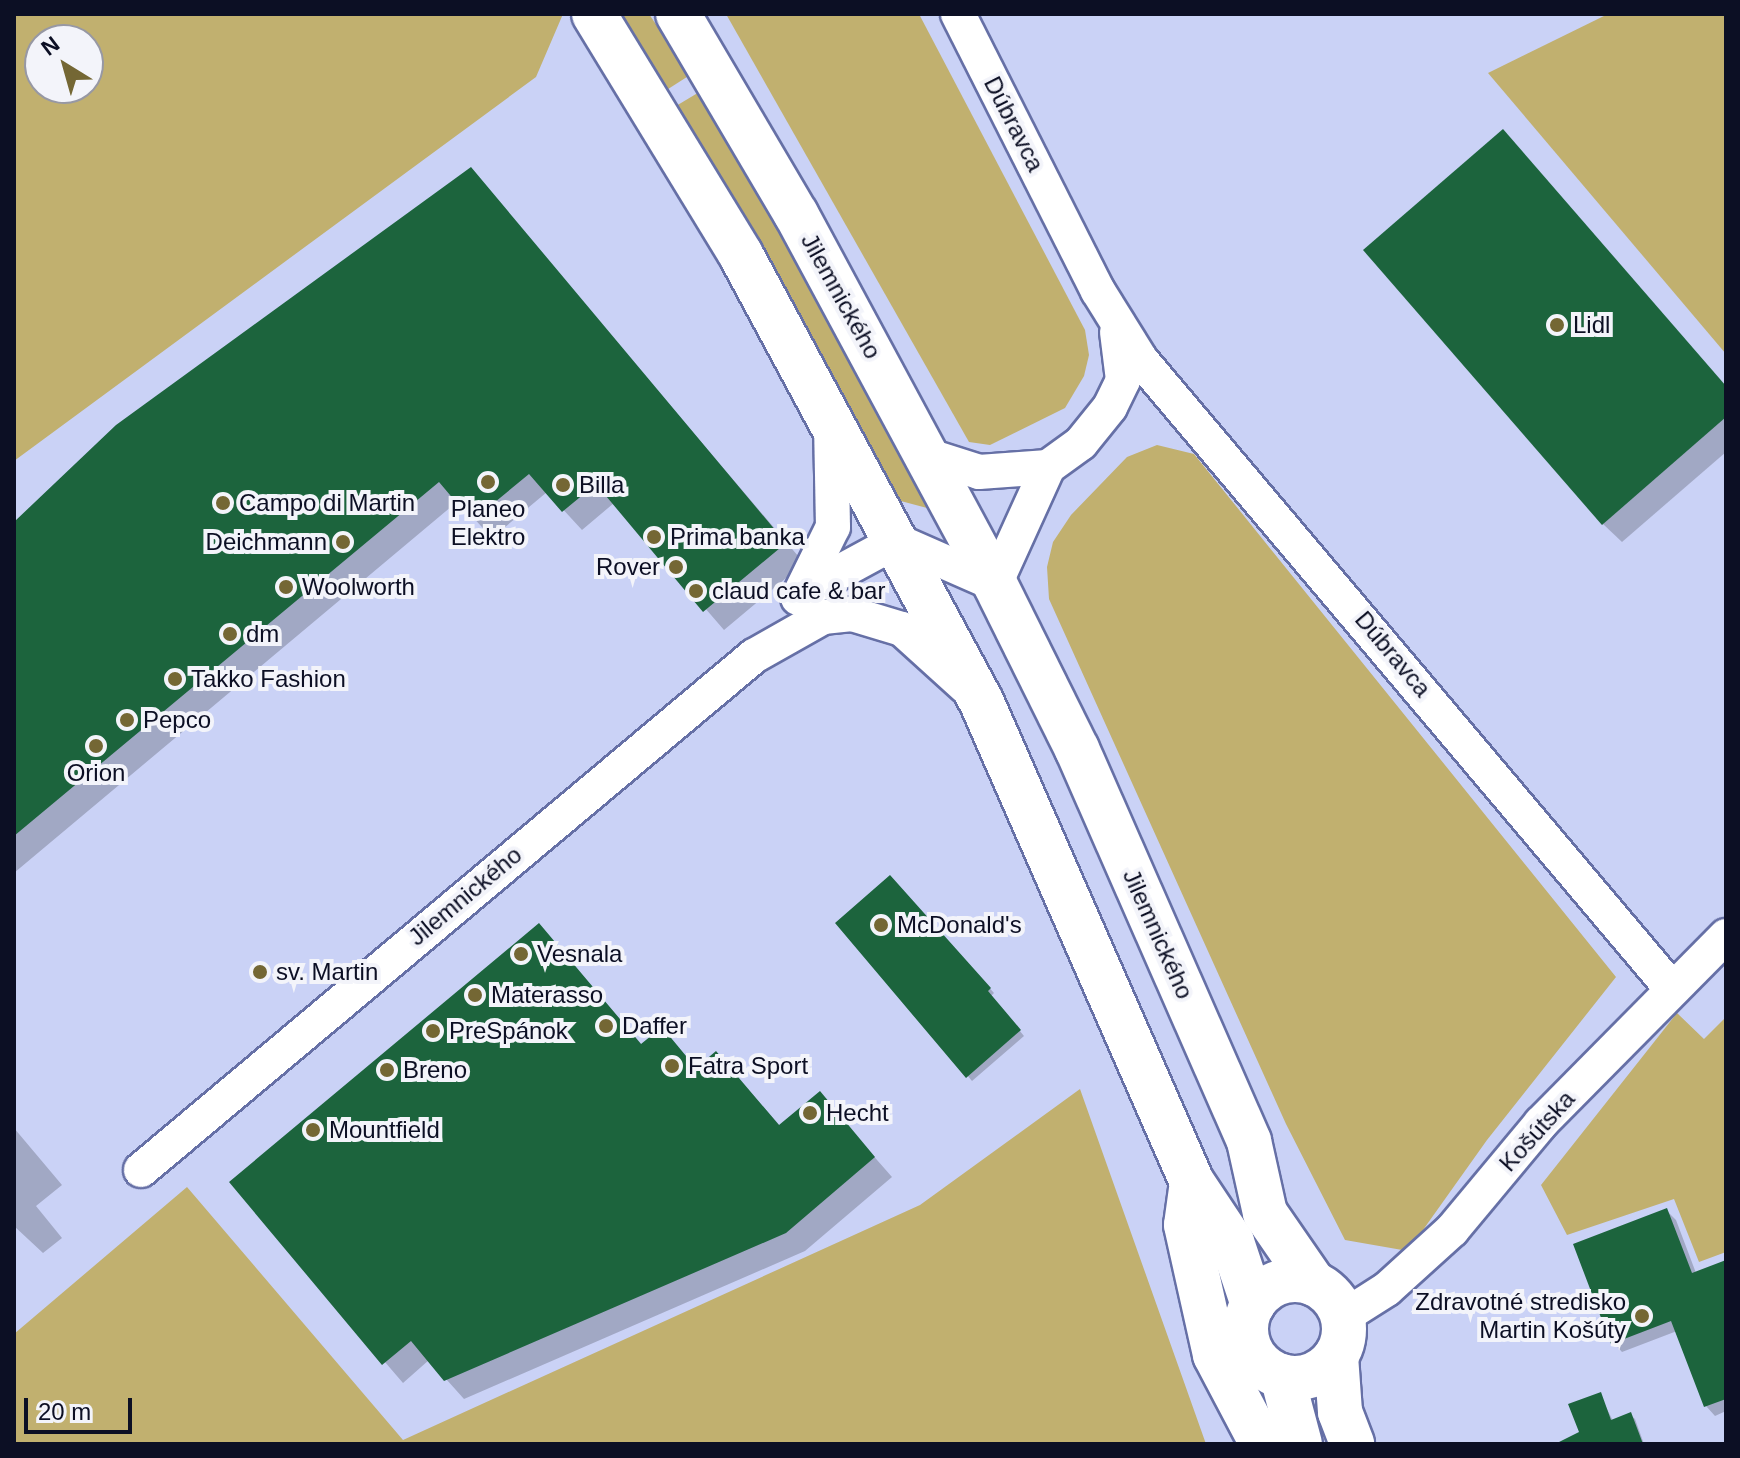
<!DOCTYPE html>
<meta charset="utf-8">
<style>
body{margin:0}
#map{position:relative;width:1740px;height:1458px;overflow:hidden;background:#cad2f6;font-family:Helvetica,sans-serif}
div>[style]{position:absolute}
.green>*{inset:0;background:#c1b06f}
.shadow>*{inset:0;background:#0003}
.building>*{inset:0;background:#1c643d}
.roads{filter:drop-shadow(2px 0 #6670a6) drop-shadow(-2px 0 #6670a6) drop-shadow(0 2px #6670a6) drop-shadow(0 -2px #6670a6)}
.minor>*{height:34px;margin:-17px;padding:0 17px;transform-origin:17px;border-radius:17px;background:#fff}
.primary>*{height:44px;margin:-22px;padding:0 22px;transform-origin:22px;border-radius:22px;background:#fff}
.primary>.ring{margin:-22px;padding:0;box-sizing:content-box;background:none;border:44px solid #fff;border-radius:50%}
.dots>*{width:22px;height:22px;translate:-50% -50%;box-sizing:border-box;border:4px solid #f3f4fa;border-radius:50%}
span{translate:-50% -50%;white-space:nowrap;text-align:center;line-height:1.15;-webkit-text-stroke:8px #f3f4fa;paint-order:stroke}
.street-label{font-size:24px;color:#0c0f24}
.poi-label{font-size:24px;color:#0c0f24}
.left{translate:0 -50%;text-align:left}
.right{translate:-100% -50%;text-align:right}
.frame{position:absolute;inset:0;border:16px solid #0c0f24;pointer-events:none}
.north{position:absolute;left:24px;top:24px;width:80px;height:80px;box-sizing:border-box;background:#f3f4fa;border:2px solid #9798a4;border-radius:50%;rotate:323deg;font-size:22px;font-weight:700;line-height:32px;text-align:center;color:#0c0f24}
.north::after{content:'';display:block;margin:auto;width:28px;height:36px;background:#746734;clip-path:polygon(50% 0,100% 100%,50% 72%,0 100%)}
.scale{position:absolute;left:24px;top:1398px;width:108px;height:36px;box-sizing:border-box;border:4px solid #0c0f24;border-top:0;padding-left:10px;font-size:24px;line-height:28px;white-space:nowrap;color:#0c0f24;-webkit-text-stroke:6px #f3f4fa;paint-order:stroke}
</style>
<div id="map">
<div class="green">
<div style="clip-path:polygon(evenodd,14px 14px,563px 14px,536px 77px,14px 461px,14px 14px,88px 40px,88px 88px,40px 88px,40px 40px,88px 40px)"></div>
<div style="clip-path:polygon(618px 14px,649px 14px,690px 75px,665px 91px)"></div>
<div style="clip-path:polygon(726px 14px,919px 14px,1085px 330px,1089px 355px,1084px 376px,1065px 408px,990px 445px,969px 442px)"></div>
<div style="clip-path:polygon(1608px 14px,1726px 14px,1726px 354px,1488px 73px)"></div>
<div style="clip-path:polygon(701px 91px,930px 505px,927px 508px,897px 500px,778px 279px,676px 106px)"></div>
<div style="clip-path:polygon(1157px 445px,1194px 454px,1616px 977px,1487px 1140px,1408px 1251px,1345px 1240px,1286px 1124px,1049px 599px,1047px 567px,1053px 542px,1071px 515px,1127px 457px)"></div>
<div style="clip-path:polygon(1677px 1013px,1704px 1039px,1726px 1017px,1726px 1252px,1699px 1262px,1674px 1199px,1567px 1235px,1541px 1185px)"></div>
<div style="clip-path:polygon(1080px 1089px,1206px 1444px,14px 1444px,14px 1334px,187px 1187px,403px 1440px,920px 1205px)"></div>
</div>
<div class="shadow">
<div style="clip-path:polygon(470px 170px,804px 563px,724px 630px,614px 503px,582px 530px,547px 492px,492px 538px,458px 501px,14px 873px,14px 525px)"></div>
<div style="clip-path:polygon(1726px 386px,1726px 452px,1622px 542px,1603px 524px)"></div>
<div style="clip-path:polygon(890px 878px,994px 993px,991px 996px,1024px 1036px,972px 1081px,838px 923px)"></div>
<div style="clip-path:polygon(539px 925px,643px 1046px,662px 1030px,697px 1069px,716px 1053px,781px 1127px,819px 1094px,892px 1177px,805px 1251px,464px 1399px,429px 1360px,403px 1383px,231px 1183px)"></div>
<div style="clip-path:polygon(14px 1128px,62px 1185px,36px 1206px,62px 1238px,43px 1253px,14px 1226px)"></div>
<div style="clip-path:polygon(1666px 1210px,1676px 1220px,1696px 1273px,1726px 1262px,1726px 1411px,1715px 1416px,1706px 1406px,1677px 1331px,1622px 1352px,1613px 1342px)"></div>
<div style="clip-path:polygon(1600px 1395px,1613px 1421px,1630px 1415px,1635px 1419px,1644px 1444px,1585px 1444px)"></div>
</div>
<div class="building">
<div style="clip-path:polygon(1503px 129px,1726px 386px,1726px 417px,1602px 525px,1363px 250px)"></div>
<div style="clip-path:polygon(471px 167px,786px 543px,703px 612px,596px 484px,562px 512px,529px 474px,472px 521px,439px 482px,14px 836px,14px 522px,116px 425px)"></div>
<div style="clip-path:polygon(890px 875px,991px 988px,988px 991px,1021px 1030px,966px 1078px,835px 923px)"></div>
<div style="clip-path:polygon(539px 923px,641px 1044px,662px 1027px,696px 1068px,716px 1051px,779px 1125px,820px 1091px,875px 1157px,786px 1233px,444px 1381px,411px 1341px,382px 1365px,229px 1182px)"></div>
<div style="clip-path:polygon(1667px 1208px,1692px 1273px,1726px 1260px,1726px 1399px,1704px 1407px,1671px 1321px,1611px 1344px,1573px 1244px)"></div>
<div style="clip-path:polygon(1601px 1392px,1611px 1420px,1631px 1412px,1643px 1444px,1555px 1444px,1579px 1432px,1568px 1404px)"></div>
</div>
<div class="roads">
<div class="minor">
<div style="left:958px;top:14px;width:310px;rotate:63.2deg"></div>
<div style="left:1098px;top:291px;width:81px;rotate:58.1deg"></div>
<div style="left:1141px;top:360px;width:823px;rotate:49.83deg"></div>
<div style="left:929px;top:456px;width:52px;rotate:17.7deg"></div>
<div style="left:979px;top:472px;width:69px;rotate:-4.1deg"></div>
<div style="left:803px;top:592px;width:107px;rotate:-28.5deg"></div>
<div style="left:897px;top:541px;width:107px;rotate:23.7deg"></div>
<div style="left:995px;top:584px;width:128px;rotate:-65.6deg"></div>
<div style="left:1048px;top:467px;width:41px;rotate:-36deg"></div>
<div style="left:1081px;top:443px;width:46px;rotate:-51.1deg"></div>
<div style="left:1110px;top:407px;width:30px;rotate:-64deg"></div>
<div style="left:1123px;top:380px;width:48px;rotate:-97.1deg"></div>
<div style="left:798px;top:598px;width:79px;rotate:-63.8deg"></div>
<div style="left:833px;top:527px;width:104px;rotate:-91.1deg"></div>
<div style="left:141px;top:1170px;width:800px;rotate:-39.98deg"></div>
<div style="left:754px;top:656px;width:79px;rotate:-29.5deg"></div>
<div style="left:823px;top:617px;width:29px;rotate:-6deg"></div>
<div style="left:852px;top:614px;width:52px;rotate:16.7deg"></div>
<div style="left:902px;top:629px;width:86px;rotate:42.2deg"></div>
<div style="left:1343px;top:1317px;width:52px;rotate:-32.5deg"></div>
<div style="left:1387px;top:1289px;width:88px;rotate:-42.2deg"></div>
<div style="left:1452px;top:1230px;width:139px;rotate:-50.2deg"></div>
<div style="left:1541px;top:1123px;width:263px;rotate:-45.3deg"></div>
</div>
<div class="primary">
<div style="left:594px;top:14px;width:282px;rotate:58.6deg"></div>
<div style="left:741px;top:255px;width:509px;rotate:61.72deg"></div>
<div style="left:982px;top:703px;width:523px;rotate:66.33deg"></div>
<div style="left:1192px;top:1182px;width:72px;rotate:56.3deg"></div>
<div style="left:1232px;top:1242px;width:66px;rotate:71.6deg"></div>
<div style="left:678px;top:14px;width:232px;rotate:59.5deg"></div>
<div style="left:796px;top:214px;width:420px;rotate:61.7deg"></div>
<div style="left:995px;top:584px;width:184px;rotate:63.6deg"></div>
<div style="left:1077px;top:749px;width:428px;rotate:66.3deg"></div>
<div style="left:1249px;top:1141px;width:74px;rotate:77.5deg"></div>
<div style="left:1265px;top:1213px;width:86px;rotate:55.4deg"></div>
<div style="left:1192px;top:1182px;width:43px;rotate:97.9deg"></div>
<div style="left:1186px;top:1225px;width:133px;rotate:77.4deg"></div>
<div style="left:1215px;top:1355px;width:101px;rotate:62.2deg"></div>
<div class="ring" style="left:1246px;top:1280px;width:54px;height:54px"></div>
<div style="left:1336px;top:1356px;width:56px;rotate:85.9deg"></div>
<div style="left:1340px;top:1412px;width:34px;rotate:69deg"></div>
<div style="left:1282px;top:1376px;width:70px;rotate:75.2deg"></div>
</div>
</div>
<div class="dots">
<div style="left:1557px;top:325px;background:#746734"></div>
<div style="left:488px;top:482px;background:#746734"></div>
<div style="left:563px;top:485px;background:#746734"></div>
<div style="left:223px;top:503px;background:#746734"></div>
<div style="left:654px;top:537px;background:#746734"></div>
<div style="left:343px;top:542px;background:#746734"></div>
<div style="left:676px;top:567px;background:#746734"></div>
<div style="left:286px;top:587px;background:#746734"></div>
<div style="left:696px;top:591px;background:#746734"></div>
<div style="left:230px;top:634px;background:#746734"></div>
<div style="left:175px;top:679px;background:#746734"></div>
<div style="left:127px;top:720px;background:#746734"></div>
<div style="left:96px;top:746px;background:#746734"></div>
<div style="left:881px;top:925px;background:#746734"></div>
<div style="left:521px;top:954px;background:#746734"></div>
<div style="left:260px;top:972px;background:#746734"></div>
<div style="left:475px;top:995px;background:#746734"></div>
<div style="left:606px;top:1026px;background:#746734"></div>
<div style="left:433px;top:1031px;background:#746734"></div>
<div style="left:672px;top:1066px;background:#746734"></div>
<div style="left:387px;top:1070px;background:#746734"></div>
<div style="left:810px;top:1113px;background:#746734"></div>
<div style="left:313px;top:1130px;background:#746734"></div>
<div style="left:1642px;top:1316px;background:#746734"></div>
</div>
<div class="street-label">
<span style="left:1014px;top:124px;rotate:63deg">Dúbravca</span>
<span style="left:841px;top:296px;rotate:61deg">Jilemnického</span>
<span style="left:1393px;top:654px;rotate:50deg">Dúbravca</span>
<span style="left:465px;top:896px;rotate:-40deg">Jilemnického</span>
<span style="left:1158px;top:934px;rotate:66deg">Jilemnického</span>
<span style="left:1537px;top:1131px;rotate:-48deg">Košútska</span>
</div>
<div class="poi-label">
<span class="left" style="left:1573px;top:325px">Lidl</span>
<span class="left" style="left:579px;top:485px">Billa</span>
<span class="left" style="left:239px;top:503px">Campo di Martin</span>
<span style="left:488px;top:523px">Planeo<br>Elektro</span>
<span class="left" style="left:670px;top:537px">Prima banka</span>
<span class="right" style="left:327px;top:542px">Deichmann</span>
<span class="right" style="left:660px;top:567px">Rover</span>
<span class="left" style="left:302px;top:587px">Woolworth</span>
<span class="left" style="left:712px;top:591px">claud cafe &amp; bar</span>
<span class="left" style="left:246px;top:634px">dm</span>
<span class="left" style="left:191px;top:679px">Takko Fashion</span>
<span class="left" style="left:143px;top:720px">Pepco</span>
<span style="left:96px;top:773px">Orion</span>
<span class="left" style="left:897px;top:925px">McDonald's</span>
<span class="left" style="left:537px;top:954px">Vesnala</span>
<span class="left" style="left:276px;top:972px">sv. Martin</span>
<span class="left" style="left:491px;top:995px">Materasso</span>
<span class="left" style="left:622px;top:1026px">Daffer</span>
<span class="left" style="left:449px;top:1031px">PreSpánok</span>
<span class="left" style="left:688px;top:1066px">Fatra Sport</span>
<span class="left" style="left:403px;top:1070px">Breno</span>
<span class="left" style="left:826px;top:1113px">Hecht</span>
<span class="left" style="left:329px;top:1130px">Mountfield</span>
<span class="right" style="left:1626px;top:1316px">Zdravotné stredisko<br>Martin Košúty</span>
</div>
<div class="frame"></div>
<div class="north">N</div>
<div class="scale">20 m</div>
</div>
